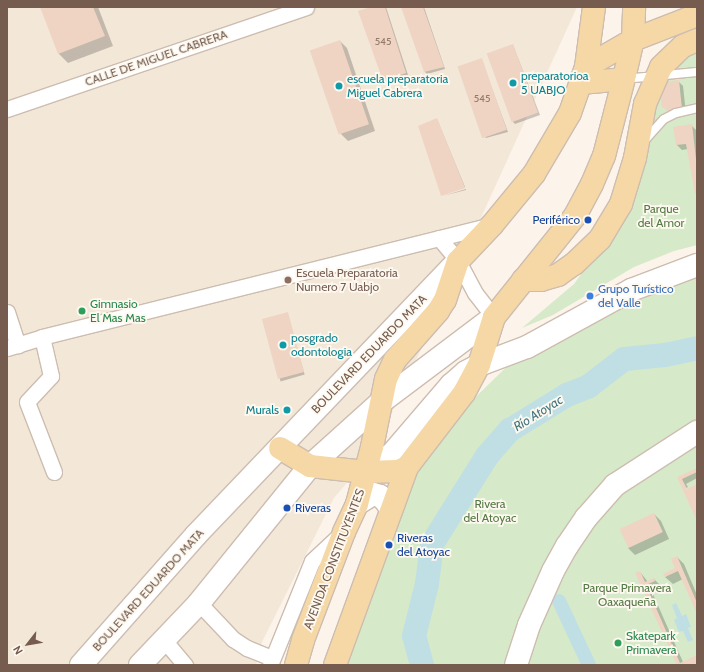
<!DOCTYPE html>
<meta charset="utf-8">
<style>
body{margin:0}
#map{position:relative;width:704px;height:672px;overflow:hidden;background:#fcf4ea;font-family:Cabin,sans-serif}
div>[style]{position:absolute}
.residential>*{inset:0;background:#f3e7d8}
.green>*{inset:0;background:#d6e9c8}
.water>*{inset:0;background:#bfdfe5}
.shadow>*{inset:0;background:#0003;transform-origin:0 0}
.canal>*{height:14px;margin:-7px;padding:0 7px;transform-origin:7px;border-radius:7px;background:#bfdfe5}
.river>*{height:24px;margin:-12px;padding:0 12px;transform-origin:12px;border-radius:12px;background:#bfdfe5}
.building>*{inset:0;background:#f0d4c3;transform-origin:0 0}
.roads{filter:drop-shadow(1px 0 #cdbdb0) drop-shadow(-1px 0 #cdbdb0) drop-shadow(0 1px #cdbdb0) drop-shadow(0 -1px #cdbdb0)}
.lane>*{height:8px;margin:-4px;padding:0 4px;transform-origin:4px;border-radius:4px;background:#fff}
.street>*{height:15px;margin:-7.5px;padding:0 7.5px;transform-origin:7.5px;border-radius:7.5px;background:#fff}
.secondary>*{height:22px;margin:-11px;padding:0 11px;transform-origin:11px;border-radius:11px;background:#fff}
.primary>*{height:22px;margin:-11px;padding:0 11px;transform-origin:11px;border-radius:11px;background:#f6d8a6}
.dots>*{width:11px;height:11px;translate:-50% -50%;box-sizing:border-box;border:2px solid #fef9f0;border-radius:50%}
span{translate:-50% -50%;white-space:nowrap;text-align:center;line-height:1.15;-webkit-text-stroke:3.5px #fef9f0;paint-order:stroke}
.number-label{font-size:10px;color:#947a6b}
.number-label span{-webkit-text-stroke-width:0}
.street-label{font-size:12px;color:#755c4e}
.culture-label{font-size:12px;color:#0d838f}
.left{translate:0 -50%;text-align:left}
.right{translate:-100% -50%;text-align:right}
.park-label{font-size:12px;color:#567a46}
.transit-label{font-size:12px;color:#164399}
.education-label{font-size:12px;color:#785e54}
.shop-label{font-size:12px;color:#366cbe}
.leisure-label{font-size:12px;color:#27864d}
.water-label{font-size:13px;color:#457780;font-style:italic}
.frame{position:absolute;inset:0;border:8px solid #755c4e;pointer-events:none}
.north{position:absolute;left:8px;top:624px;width:40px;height:40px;-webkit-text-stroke:3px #fef9f0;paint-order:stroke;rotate:239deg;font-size:11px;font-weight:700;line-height:16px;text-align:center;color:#755c4e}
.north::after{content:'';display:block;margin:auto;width:14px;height:18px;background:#755c4e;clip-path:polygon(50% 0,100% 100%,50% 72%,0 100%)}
</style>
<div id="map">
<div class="residential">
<div style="clip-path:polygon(7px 7px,577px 7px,375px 450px,334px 498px,262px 642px,256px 665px,7px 665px)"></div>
</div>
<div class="green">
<div style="clip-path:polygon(697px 40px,697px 245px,674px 251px,634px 267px,553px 315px,522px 328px,574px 284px,598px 251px,653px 94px)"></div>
<div style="clip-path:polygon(697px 272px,697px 428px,623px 466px,579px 540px,634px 479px,697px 440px,697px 665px,335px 665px,414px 457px,527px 347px)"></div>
</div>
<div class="water">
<div style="clip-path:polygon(676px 603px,682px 616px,686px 614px,691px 627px,688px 628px,693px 640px,688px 642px,683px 631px,679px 632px,674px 620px,677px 618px,672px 605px)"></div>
</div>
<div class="shadow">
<div style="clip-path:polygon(41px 7px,98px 7px,113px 46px,68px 63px,59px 54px)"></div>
<div style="clip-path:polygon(375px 7px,386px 7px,408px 75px,386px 82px,384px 80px)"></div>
<div style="clip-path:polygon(402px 7px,424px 7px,445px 69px,427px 74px,425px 72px)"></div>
<div style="clip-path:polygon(340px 41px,347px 48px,375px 131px,348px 141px,341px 134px)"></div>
<div style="clip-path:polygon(513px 45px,540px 115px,515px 124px,513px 122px)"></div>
<div style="clip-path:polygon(481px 59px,508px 132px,486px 138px,484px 136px)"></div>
<div style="clip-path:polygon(678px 81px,683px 86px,686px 114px,674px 115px,663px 106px)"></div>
<div style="clip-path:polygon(437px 119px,465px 187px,442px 195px)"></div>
<div style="clip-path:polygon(691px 125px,696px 130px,697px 136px,697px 194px,688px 149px,682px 150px,677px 145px,674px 128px)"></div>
<div style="clip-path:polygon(466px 189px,466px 190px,443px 196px)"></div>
<div style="left:287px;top:313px;width:64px;height:25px;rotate:74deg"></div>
<div style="clip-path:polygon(697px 469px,697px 478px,686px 484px,688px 487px,684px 489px,678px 478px)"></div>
<div style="clip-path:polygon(654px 514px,661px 521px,669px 539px,635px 555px,628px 548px)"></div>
<div style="clip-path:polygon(677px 557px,684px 564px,697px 595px,697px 612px,683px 579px,673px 584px,665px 577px,676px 569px)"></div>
<div style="clip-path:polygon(640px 572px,648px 582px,654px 579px,661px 586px,662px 588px,652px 592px,683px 662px,697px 656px,697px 665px,678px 665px)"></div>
</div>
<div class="canal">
<div style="left:559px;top:601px;width:71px;rotate:64.9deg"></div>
</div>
<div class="river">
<div style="left:422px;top:665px;width:30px;rotate:-105deg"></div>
<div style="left:414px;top:636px;width:54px;rotate:-76deg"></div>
<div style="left:427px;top:584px;width:40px;rotate:-82.9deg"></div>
<div style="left:432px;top:544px;width:104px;rotate:-58deg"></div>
<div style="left:487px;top:456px;width:35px;rotate:-49deg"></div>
<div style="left:510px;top:430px;width:67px;rotate:-31.6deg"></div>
<div style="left:567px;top:395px;width:24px;rotate:-22deg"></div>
<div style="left:589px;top:386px;width:44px;rotate:-37.6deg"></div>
<div style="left:624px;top:359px;width:41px;rotate:-5.6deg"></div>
<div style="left:665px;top:355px;width:33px;rotate:-12deg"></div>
</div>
<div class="building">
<div style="clip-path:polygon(40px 7px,93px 7px,105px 36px,58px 54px)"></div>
<div style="clip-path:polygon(371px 7px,385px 7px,406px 73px,383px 81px,358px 11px)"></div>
<div style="clip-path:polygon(401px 7px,423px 7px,444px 67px,424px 72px)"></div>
<div style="left:340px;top:40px;width:89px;height:32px;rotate:71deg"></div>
<div style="left:513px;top:44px;width:73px;height:28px;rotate:70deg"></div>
<div style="left:482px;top:58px;width:76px;height:26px;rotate:71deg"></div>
<div style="clip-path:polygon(679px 80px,682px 109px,668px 111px,662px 107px,659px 87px,665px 82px)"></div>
<div style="clip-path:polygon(437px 118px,465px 188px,441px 196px,418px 126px)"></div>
<div style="clip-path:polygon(692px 124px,697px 168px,697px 193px,695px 194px,686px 144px,676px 145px,673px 127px)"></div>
<div style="left:288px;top:312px;width:62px;height:27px;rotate:75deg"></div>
<div style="clip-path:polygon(697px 468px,697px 472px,682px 479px,687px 489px,697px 484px,697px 521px,677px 477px)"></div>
<div style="left:654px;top:513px;width:21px;height:38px;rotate:65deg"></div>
<div style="clip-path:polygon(677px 556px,697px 603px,697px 614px,678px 571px,665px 577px,663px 574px,675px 568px,671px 559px)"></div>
<div style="clip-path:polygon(640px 571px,645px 582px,654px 578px,655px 581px,646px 585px,680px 663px,697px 655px,697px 665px,677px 665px,635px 573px)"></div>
</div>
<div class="roads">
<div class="lane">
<div style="left:624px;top:79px;width:73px;rotate:-5.5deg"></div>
<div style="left:645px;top:140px;width:28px;rotate:-48deg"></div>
<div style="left:664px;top:119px;width:13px;rotate:-27deg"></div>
<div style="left:676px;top:113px;width:22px;rotate:-13deg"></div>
</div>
<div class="street">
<div style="left:7px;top:109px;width:316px;rotate:-18.8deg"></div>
<div style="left:439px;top:238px;width:30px;rotate:50deg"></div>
<div style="left:458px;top:261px;width:36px;rotate:62deg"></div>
<div style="left:475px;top:293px;width:31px;rotate:52deg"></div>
<div style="left:7px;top:312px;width:35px;rotate:72deg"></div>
<div style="left:42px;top:337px;width:40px;rotate:77deg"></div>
<div style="left:51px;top:376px;width:35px;rotate:133deg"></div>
<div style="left:27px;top:402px;width:75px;rotate:68.9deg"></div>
<div style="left:7px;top:348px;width:37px;rotate:-17deg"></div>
<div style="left:42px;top:337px;width:463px;rotate:-14deg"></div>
<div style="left:199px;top:603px;width:50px;rotate:46.6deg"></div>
<div style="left:233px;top:639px;width:17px;rotate:33deg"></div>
<div style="left:247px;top:648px;width:27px;rotate:22deg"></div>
<div style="left:164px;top:640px;width:33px;rotate:50deg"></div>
<div style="left:270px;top:665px;width:112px;rotate:-68deg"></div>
<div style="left:312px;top:561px;width:40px;rotate:-43deg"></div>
</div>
<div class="secondary">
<div style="left:366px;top:472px;width:32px;rotate:-35deg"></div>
<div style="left:392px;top:454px;width:91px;rotate:-49.5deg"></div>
<div style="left:451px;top:385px;width:20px;rotate:-41deg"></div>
<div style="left:466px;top:372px;width:15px;rotate:-28deg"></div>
<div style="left:479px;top:365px;width:51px;rotate:-20.6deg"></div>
<div style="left:527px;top:347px;width:119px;rotate:-28.7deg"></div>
<div style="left:631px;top:290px;width:71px;rotate:-20.7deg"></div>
<div style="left:357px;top:504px;width:19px;rotate:-32deg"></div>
<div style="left:373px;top:494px;width:7px;rotate:16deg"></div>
<div style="left:380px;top:496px;width:6px;rotate:39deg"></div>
<div style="left:385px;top:500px;width:11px;rotate:56deg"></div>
<div style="left:81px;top:665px;width:174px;rotate:-48.5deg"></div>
<div style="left:196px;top:535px;width:379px;rotate:-46.3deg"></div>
<div style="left:140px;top:665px;width:86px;rotate:-46.4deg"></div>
<div style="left:199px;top:603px;width:176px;rotate:-51deg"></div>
<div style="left:310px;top:466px;width:96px;rotate:-42deg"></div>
<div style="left:381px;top:402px;width:141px;rotate:-37deg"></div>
<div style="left:516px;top:665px;width:42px;rotate:-72deg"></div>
<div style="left:529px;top:625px;width:59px;rotate:-66deg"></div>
<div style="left:553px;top:571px;width:29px;rotate:-61deg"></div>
<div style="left:567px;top:546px;width:34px;rotate:-56deg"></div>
<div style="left:586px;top:518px;width:44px;rotate:-48.7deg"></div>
<div style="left:615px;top:485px;width:98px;rotate:-32.9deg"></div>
</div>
<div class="primary">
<div style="left:586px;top:67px;width:54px;rotate:-29.9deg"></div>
<div style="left:633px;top:40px;width:69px;rotate:-21.3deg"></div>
<div style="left:581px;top:83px;width:43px;rotate:-5.3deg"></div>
<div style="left:523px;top:280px;width:18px"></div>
<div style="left:541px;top:280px;width:18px;rotate:-16deg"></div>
<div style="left:558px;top:275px;width:19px;rotate:-35deg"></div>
<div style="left:574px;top:264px;width:36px;rotate:-44deg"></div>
<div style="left:600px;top:239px;width:41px;rotate:-59deg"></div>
<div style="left:621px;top:204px;width:48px;rotate:-73.1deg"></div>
<div style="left:635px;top:158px;width:55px;rotate:-79.5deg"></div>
<div style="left:645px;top:104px;width:40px;rotate:-66.6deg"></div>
<div style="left:661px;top:67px;width:30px;rotate:-44deg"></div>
<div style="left:683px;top:46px;width:15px;rotate:-23deg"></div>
<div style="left:280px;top:448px;width:35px;rotate:31deg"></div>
<div style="left:310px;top:466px;width:56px;rotate:6.1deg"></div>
<div style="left:366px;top:472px;width:32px;rotate:-2deg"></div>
<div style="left:398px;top:471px;width:10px;rotate:-24deg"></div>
<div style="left:296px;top:665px;width:26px;rotate:-74deg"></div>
<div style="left:303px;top:640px;width:116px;rotate:-69.2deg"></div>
<div style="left:344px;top:532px;width:31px;rotate:-65deg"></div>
<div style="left:357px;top:504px;width:59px;rotate:-75.3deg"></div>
<div style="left:372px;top:447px;width:69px;rotate:-78.4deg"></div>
<div style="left:386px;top:379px;width:21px;rotate:-65deg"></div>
<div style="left:395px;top:360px;width:65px;rotate:-48.7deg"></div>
<div style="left:438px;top:311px;width:13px;rotate:-58deg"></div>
<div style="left:445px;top:300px;width:41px;rotate:-71.6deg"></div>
<div style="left:458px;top:261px;width:50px;rotate:-46.6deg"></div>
<div style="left:492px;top:225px;width:66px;rotate:-50.5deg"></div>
<div style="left:534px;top:174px;width:71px;rotate:-59.5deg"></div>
<div style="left:570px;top:113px;width:49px;rotate:-70.8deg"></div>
<div style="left:586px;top:67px;width:61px;rotate:-82.4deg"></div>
<div style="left:335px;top:665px;width:211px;rotate:-70deg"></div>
<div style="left:407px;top:467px;width:93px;rotate:-52.4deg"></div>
<div style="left:464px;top:393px;width:32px;rotate:-62deg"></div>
<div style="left:479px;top:365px;width:50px;rotate:-72.6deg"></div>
<div style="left:494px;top:317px;width:129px;rotate:-51.3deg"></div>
<div style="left:575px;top:216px;width:36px;rotate:-62deg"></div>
<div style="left:592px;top:184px;width:30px;rotate:-67deg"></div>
<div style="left:604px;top:156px;width:85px;rotate:-75.6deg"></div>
<div style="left:625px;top:74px;width:35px;rotate:-77deg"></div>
<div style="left:633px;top:40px;width:33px;rotate:-88deg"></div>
</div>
</div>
<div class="dots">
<div style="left:513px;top:83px;background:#0f9aa8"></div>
<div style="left:339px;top:86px;background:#0f9aa8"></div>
<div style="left:588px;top:220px;background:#1a4fb4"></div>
<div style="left:288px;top:280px;background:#8d6e63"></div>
<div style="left:590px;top:296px;background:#3f7fe0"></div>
<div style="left:82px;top:311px;background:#2e9e5b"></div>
<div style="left:283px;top:345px;background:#0f9aa8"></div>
<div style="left:287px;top:410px;background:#0f9aa8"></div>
<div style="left:287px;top:508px;background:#1a4fb4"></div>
<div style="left:389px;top:545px;background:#1a4fb4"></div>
<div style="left:618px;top:643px;background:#2e9e5b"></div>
</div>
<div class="number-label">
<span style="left:383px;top:42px">545</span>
<span style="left:482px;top:99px">545</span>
</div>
<div class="street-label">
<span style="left:156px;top:58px;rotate:-19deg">CALLE DE MIGUEL CABRERA</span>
<span style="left:369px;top:354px;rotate:-46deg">BOULEVARD EDUARDO MATA</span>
<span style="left:334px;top:559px;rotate:-69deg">AVENIDA CONSTITUYENTES</span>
<span style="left:148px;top:590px;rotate:-48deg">BOULEVARD EDUARDO MATA</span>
</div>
<div class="culture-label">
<span class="left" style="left:521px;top:83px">preparatorioa<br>5 UABJO</span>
<span class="left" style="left:347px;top:86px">escuela preparatoria<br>Miguel Cabrera</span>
<span class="left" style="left:291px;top:345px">posgrado<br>odontologia</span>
<span class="right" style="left:279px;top:410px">Murals</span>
</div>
<div class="park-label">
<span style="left:661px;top:216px">Parque<br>del Amor</span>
<span style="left:490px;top:511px">Rivera<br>del Atoyac</span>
<span style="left:627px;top:595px">Parque Primavera<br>Oaxaqueña</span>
</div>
<div class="transit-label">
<span class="right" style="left:580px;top:220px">Periférico</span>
<span class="left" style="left:295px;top:508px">Riveras</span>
<span class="left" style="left:397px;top:545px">Riveras<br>del Atoyac</span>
</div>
<div class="education-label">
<span class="left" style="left:296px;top:280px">Escuela Preparatoria<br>Numero 7 Uabjo</span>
</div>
<div class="shop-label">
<span class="left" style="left:598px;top:296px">Grupo Turístico<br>del Valle</span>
</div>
<div class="leisure-label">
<span class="left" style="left:90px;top:311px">Gimnasio<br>El Mas Mas</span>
<span class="left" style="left:626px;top:643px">Skatepark<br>Primavera</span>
</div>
<div class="water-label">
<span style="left:538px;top:413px;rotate:-32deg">Río Atoyac</span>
</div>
<div class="frame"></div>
<div class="north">N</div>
</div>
